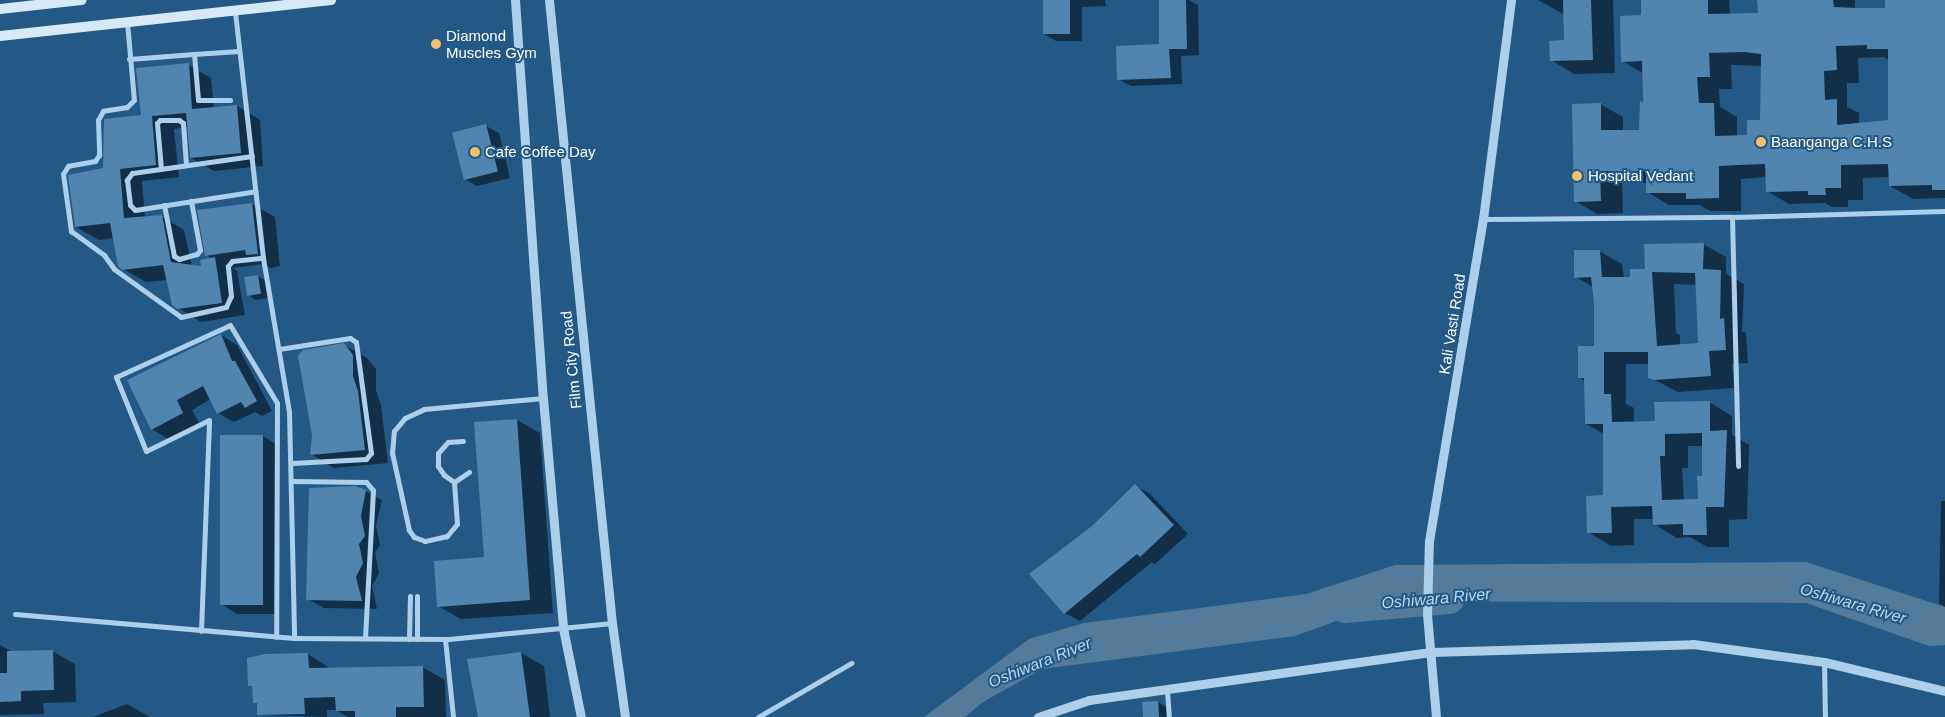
<!DOCTYPE html>
<style>
body{margin:0}
#map{position:relative;width:1945px;height:717px;overflow:hidden;background:#235986;font-family:Helvetica,sans-serif}
div>[style]{position:absolute}
.water>*{inset:0;background:#547b9a}
.shadow>*{inset:0;background:#0007}
.river>*{height:31px;margin:-15.5px;padding:0 15.5px;transform-origin:15.5px;border-radius:15.5px;background:#547b9a}
.building>*{inset:0;background:#5085b0;transform-origin:0 0}
.minor>*{height:5px;margin:-2.5px;padding:0 2.5px;transform-origin:2.5px;border-radius:2.5px;background:#adcfe9}
.tertiary>*{height:9px;margin:-4.5px;padding:0 4.5px;transform-origin:4.5px;border-radius:4.5px;background:#adcfe9}
.secondary>*{height:10px;margin:-5px;padding:0 5px;transform-origin:5px;border-radius:5px;background:#d7e9f7}
.dots>*{width:14px;height:14px;translate:-50% -50%;box-sizing:border-box;border:2px solid #235986;border-radius:50%}
span{translate:-50% -50%;white-space:nowrap;text-align:center;line-height:1.15;-webkit-text-stroke:4px #235986;paint-order:stroke}
.poi-label{font-size:15px;color:#fff}
.left{translate:0 -50%;text-align:left}
.street-label{font-size:15px;color:#fff}
.water-label{font-size:16px;color:#b8d8f0;font-style:italic}
</style>
<div id="map">
<div class="water">
<div style="clip-path:polygon(1806px 562px,1945px 607px,1945px 645px,1929px 646px,1806px 603px,1392px 601px,1295px 636px,1042px 669px,983px 702px,965px 717px,924px 717px,1029px 639px,1084px 623px,1306px 594px,1395px 565px)"></div>
</div>
<div class="shadow">
<div style="clip-path:polygon(1044px 0,1105px 0,1106px 6px,1082px 7px,1082px 41px,1056px 41px,1044px 34px)"></div>
<div style="clip-path:polygon(1160px 0,1189px 0,1198px 5px,1199px 55px,1181px 56px,1182px 84px,1131px 86px,1118px 79px,1161px 46px)"></div>
<div style="clip-path:polygon(1538px 0,1613px 0,1615px 73px,1574px 74px,1551px 60px,1565px 42px,1565px 15px)"></div>
<div style="clip-path:polygon(evenodd,1642px 0,1729px 0,1730px 15px,1759px 14px,1759px 0,1855px 0,1855px 8px,1886px 9px,1886px 0,1945px 0,1945px 198px,1913px 199px,1890px 186px,1890px 177px,1863px 178px,1863px 200px,1848px 200px,1848px 207px,1832px 207px,1825px 203px,1789px 204px,1767px 191px,1766px 177px,1741px 179px,1741px 211px,1710px 211px,1700px 205px,1669px 205px,1647px 192px,1647px 183px,1622px 183px,1623px 213px,1597px 214px,1575px 201px,1600px 104px,1623px 117px,1623px 131px,1641px 131px,1644px 74px,1622px 61px,1643px 16px,1642px 0,1884px 57px,1889px 60px,1889px 121px,1859px 124px,1859px 113px,1847px 107px,1847px 83px,1859px 83px,1858px 58px,1884px 57px,1642px 0,1731px 65px,1762px 66px,1761px 121px,1748px 136px,1737px 137px,1737px 117px,1720px 107px,1719px 89px,1732px 89px,1731px 65px)"></div>
<div style="clip-path:polygon(188px 65px,211px 78px,214px 108px,237px 106px,260px 120px,263px 166px,214px 171px,191px 158px,188px 127px,174px 129px,179px 177px,142px 181px,145px 218px,161px 216px,184px 230px,192px 266px,203px 268px,212px 259px,206px 255px,252px 204px,275px 217px,280px 266px,270px 268px,263px 264px,232px 268px,237px 271px,245px 315px,201px 322px,178px 308px,167px 280px,146px 282px,123px 269px,114px 238px,99px 240px,76px 227px,104px 169px,142px 117px)"></div>
<div style="clip-path:polygon(486px 126px,499px 133px,510px 178px,477px 186px,465px 179px)"></div>
<div style="clip-path:polygon(evenodd,1703px 244px,1726px 257px,1726px 274px,1744px 284px,1742px 331px,1746px 333px,1748px 363px,1732px 364px,1734px 388px,1678px 392px,1649px 377px,1649px 364px,1626px 364px,1626px 404px,1634px 408px,1634px 423px,1656px 423px,1709px 402px,1732px 416px,1732px 435px,1749px 445px,1747px 519px,1729px 520px,1729px 547px,1707px 547px,1690px 537px,1677px 538px,1654px 524px,1654px 519px,1634px 519px,1634px 545px,1611px 546px,1588px 532px,1605px 497px,1604px 434px,1586px 424px,1585px 381px,1580px 378px,1595px 347px,1595px 304px,1593px 287px,1576px 277px,1599px 251px,1622px 264px,1624px 278px,1631px 278px,1703px 244px,1674px 284px,1697px 285px,1700px 344px,1680px 346px,1680px 335px,1676px 333px,1674px 284px,1703px 244px,1688px 446px,1703px 446px,1703px 477px,1699px 500px,1684px 501px,1682px 468px,1688px 468px,1688px 446px)"></div>
<div style="clip-path:polygon(258px 276px,266px 281px,269px 298px,256px 300px,248px 295px)"></div>
<div style="clip-path:polygon(221px 335px,237px 345px,272px 411px,262px 416px,255px 412px,234px 422px,218px 413px,211px 399px,192px 410px,199px 423px,168px 439px,152px 429px)"></div>
<div style="clip-path:polygon(344px 345px,367px 358px,376px 369px,376px 390px,381px 405px,388px 463px,334px 468px,311px 454px)"></div>
<div style="clip-path:polygon(517px 420px,540px 433px,553px 613px,461px 619px,438px 606px,485px 558px)"></div>
<div style="clip-path:polygon(263px 436px,279px 446px,279px 614px,237px 614px,221px 604px)"></div>
<div style="clip-path:polygon(1135px 486px,1150px 494px,1188px 534px,1155px 564px,1152px 562px,1080px 621px,1065px 613px)"></div>
<div style="clip-path:polygon(365px 491px,382px 500px,376px 526px,380px 545px,375px 553px,379px 573px,372px 586px,377px 609px,324px 608px,308px 599px)"></div>
<div style="clip-path:polygon(1941px 501px,1945px 501px,1945px 607px,1939px 603px)"></div>
<div style="clip-path:polygon(0 645px,13px 652px,52px 651px,75px 664px,76px 702px,43px 703px,44px 714px,0 715px)"></div>
<div style="clip-path:polygon(521px 653px,544px 666px,550px 717px,479px 717px,468px 660px)"></div>
<div style="clip-path:polygon(308px 654px,331px 669px,422px 667px,445px 680px,446px 717px,348px 717px,336px 710px,327px 710px,327px 717px,259px 715px,254px 688px,249px 685px,265px 655px)"></div>
<div style="clip-path:polygon(1158px 702px,1166px 707px,1167px 717px,1144px 717px,1143px 703px)"></div>
<div style="clip-path:polygon(127px 704px,150px 717px,93px 717px)"></div>
</div>
<div class="river">
<div style="left:1344px;top:607px;width:105px;rotate:-4.9deg"></div>
</div>
<div class="building">
<div style="left:1043px;top:0;width:27px;height:34px"></div>
<div style="clip-path:polygon(1159px 0,1186px 0,1187px 49px,1169px 49px,1171px 78px,1117px 80px,1116px 46px,1159px 44px)"></div>
<div style="clip-path:polygon(1563px 0,1591px 0,1593px 60px,1550px 61px,1549px 41px,1564px 40px)"></div>
<div style="clip-path:polygon(evenodd,1641px 0,1708px 0,1708px 14px,1758px 13px,1757px 0,1833px 0,1834px 7px,1857px 8px,1885px 8px,1885px 0,1945px 0,1945px 190px,1932px 190px,1932px 185px,1889px 186px,1888px 164px,1841px 165px,1841px 188px,1825px 188px,1826px 195px,1808px 195px,1808px 191px,1766px 192px,1765px 164px,1738px 165px,1719px 166px,1719px 198px,1686px 199px,1686px 193px,1646px 193px,1646px 171px,1600px 171px,1601px 201px,1574px 202px,1572px 104px,1601px 103px,1601px 130px,1639px 130px,1640px 101px,1643px 102px,1642px 61px,1621px 62px,1620px 16px,1641px 15px,1641px 0,1867px 45px,1867px 49px,1888px 49px,1888px 120px,1837px 125px,1837px 99px,1825px 100px,1824px 71px,1837px 70px,1836px 46px,1867px 45px,1641px 0,1744px 52px,1761px 54px,1760px 120px,1747px 120px,1747px 135px,1715px 136px,1714px 103px,1699px 103px,1697px 77px,1710px 77px,1709px 53px,1744px 52px)"></div>
<div style="clip-path:polygon(189px 63px,192px 109px,237px 105px,241px 153px,190px 158px,186px 113px,152px 116px,156px 165px,120px 169px,124px 218px,162px 215px,171px 262px,201px 266px,200px 260px,215px 257px,222px 303px,177px 309px,172px 305px,163px 265px,122px 270px,118px 266px,110px 223px,75px 227px,68px 175px,103px 168px,104px 119px,141px 115px,136px 68px)"></div>
<div style="left:486px;top:124px;width:49px;height:35px;rotate:76deg"></div>
<div style="clip-path:polygon(252px 203px,258px 254px,246px 255px,245px 250px,205px 256px,197px 210px)"></div>
<div style="clip-path:polygon(evenodd,1704px 243px,1703px 269px,1721px 270px,1720px 319px,1724px 318px,1726px 350px,1709px 351px,1711px 376px,1654px 380px,1648px 378px,1648px 352px,1604px 352px,1604px 394px,1611px 394px,1612px 422px,1655px 421px,1654px 402px,1710px 401px,1710px 431px,1727px 430px,1724px 507px,1706px 507px,1707px 535px,1683px 535px,1683px 524px,1653px 525px,1652px 506px,1611px 507px,1612px 533px,1587px 533px,1586px 496px,1603px 495px,1603px 424px,1585px 424px,1584px 378px,1578px 378px,1578px 346px,1594px 346px,1594px 304px,1591px 277px,1574px 278px,1574px 250px,1600px 250px,1602px 277px,1630px 277px,1630px 269px,1645px 269px,1644px 244px,1704px 243px,1652px 272px,1695px 273px,1698px 343px,1657px 346px,1652px 272px,1704px 243px,1702px 433px,1702px 476px,1697px 476px,1698px 499px,1662px 500px,1660px 456px,1665px 456px,1665px 434px,1702px 433px)"></div>
<div style="left:258px;top:275px;width:19px;height:14px;rotate:81deg"></div>
<div style="clip-path:polygon(221px 334px,232px 361px,235px 361px,257px 401px,245px 408px,241px 402px,217px 414px,203px 386px,177px 400px,183px 413px,151px 430px,127px 380px)"></div>
<div style="clip-path:polygon(344px 343px,353px 355px,353px 376px,358px 391px,365px 450px,310px 455px,312px 435px,298px 356px,303px 350px)"></div>
<div style="clip-path:polygon(517px 419px,530px 600px,437px 607px,434px 561px,484px 557px,474px 422px)"></div>
<div style="left:220px;top:435px;width:43px;height:170px"></div>
<div style="clip-path:polygon(1135px 484px,1174px 525px,1140px 557px,1137px 554px,1064px 614px,1029px 574px,1092px 526px)"></div>
<div style="clip-path:polygon(355px 486px,366px 490px,361px 516px,365px 536px,359px 544px,363px 563px,356px 577px,362px 601px,306px 600px,309px 488px)"></div>
<div style="clip-path:polygon(53px 650px,54px 690px,21px 691px,21px 701px,0 702px,0 673px,7px 673px,7px 651px)"></div>
<div style="clip-path:polygon(521px 652px,530px 717px,478px 717px,467px 659px)"></div>
<div style="clip-path:polygon(308px 653px,309px 668px,423px 666px,424px 707px,396px 707px,396px 717px,355px 717px,355px 711px,336px 711px,335px 697px,304px 698px,305px 714px,257px 715px,257px 703px,253px 703px,252px 686px,248px 686px,247px 658px,265px 654px)"></div>
<div style="left:1158px;top:701px;width:16px;height:16px;rotate:86deg"></div>
</div>
<div class="minor">
<div style="left:235px;top:12px;width:248px;rotate:83.5deg"></div>
<div style="left:263px;top:258px;width:155px;rotate:80.4deg"></div>
<div style="left:289px;top:411px;width:227px;rotate:88.7deg"></div>
<div style="left:127px;top:22px;width:78px;rotate:84.9deg"></div>
<div style="left:134px;top:100px;width:10px;rotate:135deg"></div>
<div style="left:127px;top:107px;width:24px;rotate:171deg"></div>
<div style="left:103px;top:111px;width:10px;rotate:119deg"></div>
<div style="left:98px;top:120px;width:35px;rotate:88deg"></div>
<div style="left:99px;top:155px;width:7px;rotate:124deg"></div>
<div style="left:95px;top:161px;width:27px;rotate:170deg"></div>
<div style="left:68px;top:166px;width:9px;rotate:122deg"></div>
<div style="left:63px;top:174px;width:58px;rotate:82deg"></div>
<div style="left:71px;top:231px;width:41px;rotate:36deg"></div>
<div style="left:104px;top:255px;width:17px;rotate:54deg"></div>
<div style="left:114px;top:269px;width:82px;rotate:35.6deg"></div>
<div style="left:181px;top:317px;width:46px;rotate:-12.5deg"></div>
<div style="left:226px;top:307px;width:12px;rotate:-66deg"></div>
<div style="left:231px;top:296px;width:30px;rotate:-96deg"></div>
<div style="left:228px;top:266px;width:6px;rotate:-51deg"></div>
<div style="left:232px;top:261px;width:31px;rotate:-6deg"></div>
<div style="left:194px;top:54px;width:45px;rotate:-3.8deg"></div>
<div style="left:129px;top:59px;width:65px;rotate:-4.4deg"></div>
<div style="left:194px;top:54px;width:46px;rotate:85deg"></div>
<div style="left:198px;top:100px;width:32px"></div>
<div style="left:252px;top:156px;width:121px;rotate:171.9deg"></div>
<div style="left:132px;top:173px;width:9px;rotate:126deg"></div>
<div style="left:127px;top:180px;width:25px;rotate:83deg"></div>
<div style="left:130px;top:205px;width:7px;rotate:45deg"></div>
<div style="left:135px;top:210px;width:122px;rotate:-8.9deg"></div>
<div style="left:161px;top:169px;width:46px;rotate:-95deg"></div>
<div style="left:157px;top:123px;width:4px;rotate:-45deg"></div>
<div style="left:160px;top:120px;width:19px"></div>
<div style="left:179px;top:120px;width:5px;rotate:37deg"></div>
<div style="left:183px;top:123px;width:42px;rotate:85.9deg"></div>
<div style="left:164px;top:205px;width:52px;rotate:78.9deg"></div>
<div style="left:174px;top:256px;width:6px;rotate:31deg"></div>
<div style="left:179px;top:259px;width:19px;rotate:-16deg"></div>
<div style="left:197px;top:254px;width:5px;rotate:-53deg"></div>
<div style="left:200px;top:250px;width:50px;rotate:-100.4deg"></div>
<div style="left:1732px;top:217px;width:249px;rotate:88.6deg"></div>
<div style="left:1483px;top:219px;width:249px;rotate:-0.5deg"></div>
<div style="left:1732px;top:217px;width:213px;rotate:-1.6deg"></div>
<div style="left:279px;top:349px;width:72px;rotate:-8.8deg"></div>
<div style="left:350px;top:338px;width:7px;rotate:34deg"></div>
<div style="left:356px;top:342px;width:112px;rotate:82.3deg"></div>
<div style="left:371px;top:453px;width:8px;rotate:130deg"></div>
<div style="left:366px;top:459px;width:74px;rotate:176.9deg"></div>
<div style="left:469px;top:472px;width:18px;rotate:146deg"></div>
<div style="left:454px;top:482px;width:42px;rotate:85.9deg"></div>
<div style="left:457px;top:524px;width:16px;rotate:130deg"></div>
<div style="left:447px;top:536px;width:23px;rotate:167deg"></div>
<div style="left:425px;top:541px;width:12px;rotate:-160deg"></div>
<div style="left:414px;top:537px;width:9px;rotate:-126deg"></div>
<div style="left:409px;top:530px;width:79px;rotate:-102.4deg"></div>
<div style="left:392px;top:453px;width:22px;rotate:-85deg"></div>
<div style="left:394px;top:431px;width:17px;rotate:-50deg"></div>
<div style="left:405px;top:418px;width:21px;rotate:-25deg"></div>
<div style="left:424px;top:409px;width:120px;rotate:-5.3deg"></div>
<div style="left:292px;top:481px;width:74px;rotate:0.8deg"></div>
<div style="left:366px;top:482px;width:11px;rotate:49deg"></div>
<div style="left:373px;top:490px;width:148px;rotate:93.1deg"></div>
<div style="left:454px;top:482px;width:12px;rotate:-145deg"></div>
<div style="left:444px;top:475px;width:11px;rotate:-124deg"></div>
<div style="left:438px;top:466px;width:13px;rotate:-90deg"></div>
<div style="left:438px;top:453px;width:15px;rotate:-48deg"></div>
<div style="left:448px;top:442px;width:15px;rotate:-4deg"></div>
<div style="left:417px;top:596px;width:43px;rotate:90deg"></div>
<div style="left:15px;top:614px;width:280px;rotate:4.9deg"></div>
<div style="left:294px;top:638px;width:155px;rotate:0.4deg"></div>
<div style="left:449px;top:639px;width:164px;rotate:-5.6deg"></div>
<div style="left:201px;top:631px;width:211px;rotate:-87.8deg"></div>
<div style="left:209px;top:420px;width:70px;rotate:153.8deg"></div>
<div style="left:146px;top:451px;width:80px;rotate:-112.1deg"></div>
<div style="left:116px;top:377px;width:125px;rotate:-24.5deg"></div>
<div style="left:230px;top:325px;width:91px;rotate:58.9deg"></div>
<div style="left:277px;top:403px;width:234px;rotate:90.2deg"></div>
<div style="left:409px;top:639px;width:43px;rotate:-88.7deg"></div>
<div style="left:445px;top:639px;width:78px;rotate:84.1deg"></div>
<div style="left:1824px;top:662px;width:55px;rotate:89deg"></div>
<div style="left:1167px;top:690px;width:27px;rotate:86deg"></div>
<div style="left:758px;top:717px;width:108px;rotate:-30.1deg"></div>
</div>
<div class="tertiary">
<div style="left:515px;top:0;width:399px;rotate:86deg"></div>
<div style="left:543px;top:398px;width:231px;rotate:85deg"></div>
<div style="left:563px;top:628px;width:91px;rotate:78.6deg"></div>
<div style="left:549px;top:0;width:626px;rotate:84.23deg"></div>
<div style="left:612px;top:623px;width:95px;rotate:82.1deg"></div>
<div style="left:1038px;top:717px;width:54px;rotate:-18.4deg"></div>
<div style="left:1089px;top:700px;width:345px;rotate:-8deg"></div>
<div style="left:1431px;top:652px;width:262px;rotate:-1.7deg"></div>
<div style="left:1693px;top:644px;width:132px;rotate:7.8deg"></div>
<div style="left:1824px;top:662px;width:124px;rotate:13.5deg"></div>
<div style="left:1436px;top:717px;width:102px;rotate:-95deg"></div>
<div style="left:1427px;top:615px;width:74px;rotate:-88.5deg"></div>
<div style="left:1429px;top:541px;width:326px;rotate:-80.5deg"></div>
<div style="left:1483px;top:219px;width:221px;rotate:-82.7deg"></div>
</div>
<div class="secondary">
<div style="left:0;top:9px;width:82px;rotate:-6.3deg"></div>
<div style="left:0;top:36px;width:333px;rotate:-6.2deg"></div>
</div>
<div class="dots">
<div style="left:436px;top:44px;background:#f4bf6f"></div>
<div style="left:1761px;top:142px;background:#f4bf6f"></div>
<div style="left:475px;top:152px;background:#f4bf6f"></div>
<div style="left:1577px;top:176px;background:#f4bf6f"></div>
</div>
<div class="poi-label">
<span class="left" style="left:446px;top:44px">Diamond<br>Muscles Gym</span>
<span class="left" style="left:1771px;top:142px">Baanganga C.H.S</span>
<span class="left" style="left:485px;top:152px">Cafe Coffee Day</span>
<span class="left" style="left:1588px;top:176px">Hospital Vedant</span>
</div>
<div class="street-label">
<span style="left:1452px;top:324px;rotate:-81deg">Kali Vasti Road</span>
<span style="left:571px;top:360px;rotate:-96deg">Film City Road</span>
</div>
<div class="water-label">
<span style="left:1436px;top:599px;rotate:-5deg">Oshiwara River</span>
<span style="left:1853px;top:604px;rotate:16deg">Oshiwara River</span>
<span style="left:1040px;top:663px;rotate:-22deg">Oshiwara River</span>
</div>
</div>
